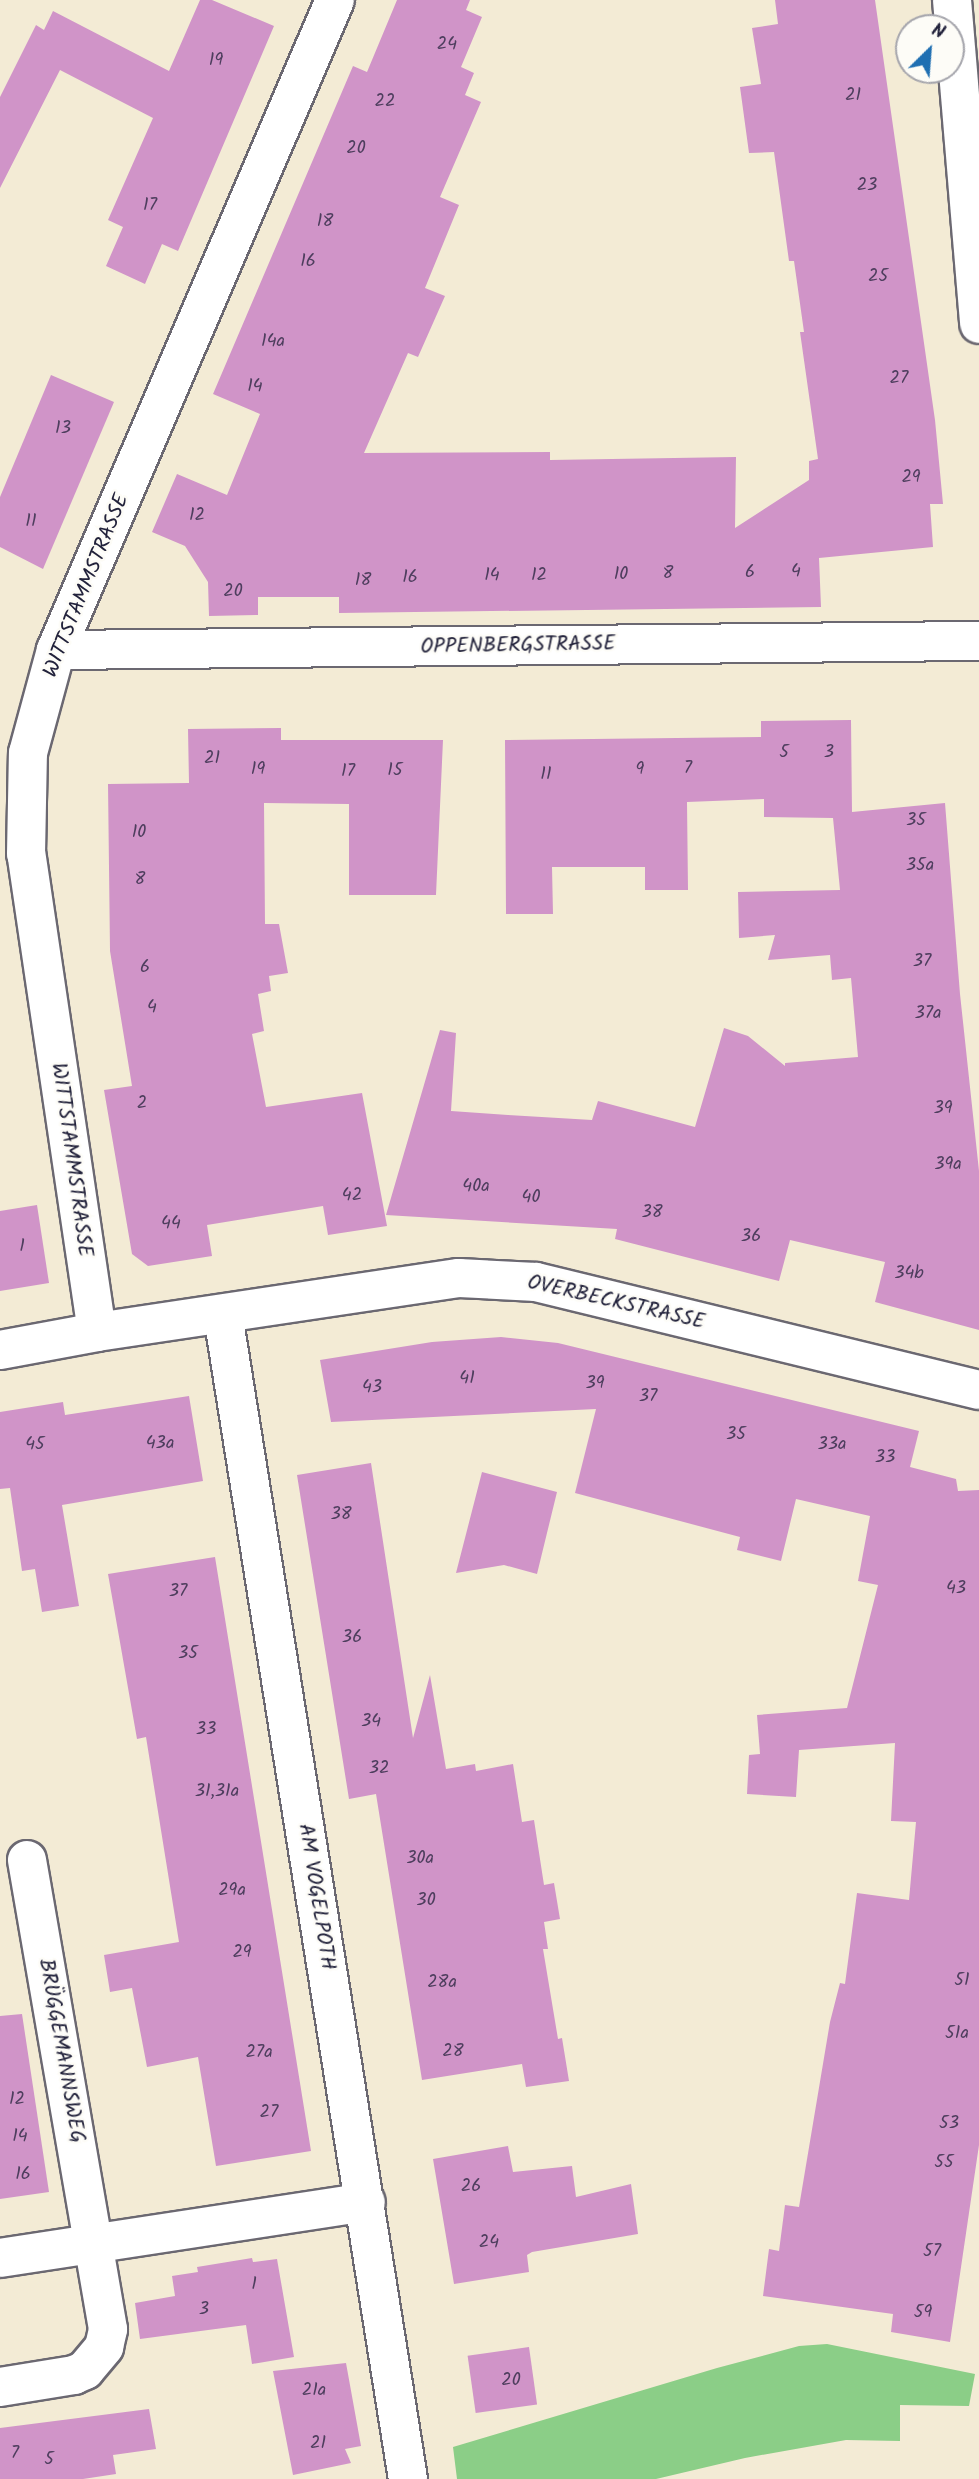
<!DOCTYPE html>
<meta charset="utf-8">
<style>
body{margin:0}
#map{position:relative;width:979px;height:2479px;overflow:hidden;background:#f3ebd5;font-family:Kalam,sans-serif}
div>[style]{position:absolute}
.green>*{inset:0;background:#8bce87}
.building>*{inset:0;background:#d094c8;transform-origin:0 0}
.roads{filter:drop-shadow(2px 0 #6b6871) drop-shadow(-2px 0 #6b6871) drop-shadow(0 2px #6b6871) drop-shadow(0 -2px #6b6871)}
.minor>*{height:38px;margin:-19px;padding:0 19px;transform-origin:19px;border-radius:19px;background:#fff}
span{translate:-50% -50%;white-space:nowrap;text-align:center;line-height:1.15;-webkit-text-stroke:5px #fdfcf7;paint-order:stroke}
.number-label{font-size:18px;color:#4e3e5e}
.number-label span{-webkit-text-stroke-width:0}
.street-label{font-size:21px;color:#22223b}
.north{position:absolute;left:895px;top:14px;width:70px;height:70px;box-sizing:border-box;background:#fdfcf7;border:2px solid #a5a5ac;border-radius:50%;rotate:25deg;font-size:19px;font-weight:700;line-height:28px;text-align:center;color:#22223b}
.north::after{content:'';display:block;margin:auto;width:24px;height:32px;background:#1f6fb2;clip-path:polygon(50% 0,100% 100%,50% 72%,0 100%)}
</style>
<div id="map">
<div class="green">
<div style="clip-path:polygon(827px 2344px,975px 2374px,969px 2406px,900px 2405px,900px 2441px,846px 2440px,745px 2458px,656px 2479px,457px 2479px,453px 2447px,717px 2368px,799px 2346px)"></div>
</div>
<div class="building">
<div style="clip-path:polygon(200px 0,212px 0,274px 26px,178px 251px,162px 244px,145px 284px,106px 266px,123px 227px,108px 220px,153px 118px,60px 70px,0 188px,0 97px,36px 25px,44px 30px,53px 11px,169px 71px)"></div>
<div style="clip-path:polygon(397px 0,470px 0,466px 10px,482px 17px,461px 67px,474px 73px,465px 95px,481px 102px,440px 197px,459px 205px,425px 288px,445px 296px,418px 357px,408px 353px,364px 453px,550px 452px,550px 460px,736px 457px,735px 528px,809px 480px,809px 461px,818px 459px,800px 332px,804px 332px,794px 261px,789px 261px,774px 152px,749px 153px,740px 87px,761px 84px,752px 28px,778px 24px,775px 0,875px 0,935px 420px,943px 504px,930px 504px,933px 547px,819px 558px,821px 607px,339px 613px,339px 597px,258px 597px,258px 615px,209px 616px,208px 582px,185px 546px,152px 532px,177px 474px,227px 495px,260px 414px,213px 394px,353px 66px,367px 72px)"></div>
<div style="clip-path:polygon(51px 375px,114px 402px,43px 569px,0 547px,0 497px)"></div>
<div style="clip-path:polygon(851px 720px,852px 812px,945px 803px,960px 994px,979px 1171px,979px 1330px,875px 1302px,885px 1262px,790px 1240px,779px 1281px,615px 1239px,617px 1229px,386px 1215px,440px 1030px,456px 1033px,451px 1111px,508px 1115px,592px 1120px,598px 1101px,695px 1127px,724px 1028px,748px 1036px,785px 1066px,785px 1063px,858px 1057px,851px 978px,832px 980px,830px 955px,768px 960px,775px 935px,739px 938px,738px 892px,840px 890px,833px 818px,764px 817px,764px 799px,687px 802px,688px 890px,645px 890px,645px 867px,552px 867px,553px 914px,506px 914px,505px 740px,761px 737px,761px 721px)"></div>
<div style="clip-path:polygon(281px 728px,281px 740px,443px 740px,436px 895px,349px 895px,349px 804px,264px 803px,265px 924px,279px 924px,288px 973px,269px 976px,271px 991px,258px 994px,264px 1031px,252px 1034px,266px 1107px,362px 1093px,387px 1226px,328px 1235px,323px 1206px,207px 1225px,212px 1256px,148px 1266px,132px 1254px,104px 1090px,132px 1086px,110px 951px,108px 784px,189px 783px,188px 729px)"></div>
<div style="clip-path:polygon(37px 1205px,49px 1283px,0 1291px,0 1211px)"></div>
<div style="clip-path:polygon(501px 1337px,558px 1343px,919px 1431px,910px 1467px,956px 1479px,958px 1491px,979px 1490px,979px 2145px,950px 2342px,891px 2332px,893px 2314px,763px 2296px,769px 2249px,779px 2251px,785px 2205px,799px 2207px,830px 2022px,840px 1983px,845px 1984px,857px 1893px,909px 1900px,916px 1822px,891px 1821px,895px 1743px,799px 1750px,796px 1797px,747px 1794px,749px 1755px,760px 1754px,757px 1715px,847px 1708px,878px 1585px,858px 1581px,870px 1516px,796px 1499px,781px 1561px,737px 1550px,740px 1537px,575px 1493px,596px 1409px,331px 1422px,320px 1360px,432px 1342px)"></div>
<div style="clip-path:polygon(189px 1396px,203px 1481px,62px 1505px,79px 1606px,42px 1612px,35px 1569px,22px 1571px,10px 1488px,0 1489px,0 1412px,63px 1402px,65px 1415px)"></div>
<div style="clip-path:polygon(371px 1463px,413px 1738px,430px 1675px,446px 1769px,475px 1764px,476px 1771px,513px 1764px,522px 1822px,534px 1820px,544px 1885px,554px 1883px,560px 1919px,544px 1922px,548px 1949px,543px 1949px,558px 2039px,562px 2038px,569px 2081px,526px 2087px,522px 2064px,422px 2080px,376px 1794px,349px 1799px,297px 1475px)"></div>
<div style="clip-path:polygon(482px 1472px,557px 1492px,537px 1574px,504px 1565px,456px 1573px)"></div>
<div style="clip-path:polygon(215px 1557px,311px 2151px,216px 2166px,198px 2057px,147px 2067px,132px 1988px,110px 1992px,104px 1955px,179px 1942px,146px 1737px,137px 1739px,108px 1574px)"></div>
<div style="clip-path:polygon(22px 2014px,49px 2192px,0 2199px,0 2016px)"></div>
<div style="clip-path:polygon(508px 2146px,513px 2172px,572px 2166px,576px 2197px,631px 2184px,638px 2234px,532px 2252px,527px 2255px,529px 2272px,454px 2284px,433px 2159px)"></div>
<div style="clip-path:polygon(252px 2258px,253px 2262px,277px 2259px,294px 2357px,252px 2364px,246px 2325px,140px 2339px,135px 2303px,175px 2296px,172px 2276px,198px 2272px,197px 2267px)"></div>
<div style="left:529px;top:2347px;width:58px;height:62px;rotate:82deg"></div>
<div style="clip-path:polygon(346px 2363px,361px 2446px,345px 2449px,351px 2463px,293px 2475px,273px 2371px)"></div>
<div style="clip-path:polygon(149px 2409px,156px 2449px,113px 2455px,116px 2474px,83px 2479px,0 2479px,0 2428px)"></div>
</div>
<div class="roads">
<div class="minor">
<div style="left:952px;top:0;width:325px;rotate:85.2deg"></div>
<div style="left:56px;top:650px;width:923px;rotate:-0.56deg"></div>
<div style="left:223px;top:1315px;width:1179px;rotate:80.97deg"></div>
<div style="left:97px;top:1332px;width:483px;rotate:-98.4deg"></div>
<div style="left:26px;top:854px;width:101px;rotate:-88.9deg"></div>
<div style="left:28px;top:753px;width:107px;rotate:-74.8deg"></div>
<div style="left:56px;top:650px;width:707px;rotate:-66.77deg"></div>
<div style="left:0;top:1350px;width:99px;rotate:-10.5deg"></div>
<div style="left:97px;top:1332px;width:366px;rotate:-8.5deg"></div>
<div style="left:459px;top:1278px;width:77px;rotate:3deg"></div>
<div style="left:536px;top:1282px;width:456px;rotate:13.7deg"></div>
<div style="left:0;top:2258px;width:370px;rotate:-8.7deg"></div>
<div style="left:0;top:2387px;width:75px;rotate:-9.2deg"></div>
<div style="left:74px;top:2375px;width:12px;rotate:-24deg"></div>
<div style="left:85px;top:2370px;width:30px;rotate:-50deg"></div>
<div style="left:104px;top:2347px;width:18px;rotate:-77deg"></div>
<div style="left:108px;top:2329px;width:476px;rotate:-99.8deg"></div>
</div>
</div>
<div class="number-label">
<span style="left:447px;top:45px">24</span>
<span style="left:216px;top:61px">19</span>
<span style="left:853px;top:96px">21</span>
<span style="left:385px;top:102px">22</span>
<span style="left:356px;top:149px">20</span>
<span style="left:867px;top:186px">23</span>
<span style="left:150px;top:206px">17</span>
<span style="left:325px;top:222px">18</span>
<span style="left:308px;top:262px">16</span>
<span style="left:878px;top:277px">25</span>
<span style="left:273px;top:342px">14a</span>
<span style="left:899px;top:379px">27</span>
<span style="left:255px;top:387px">14</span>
<span style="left:63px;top:429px">13</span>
<span style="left:911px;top:478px">29</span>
<span style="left:197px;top:516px">12</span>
<span style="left:31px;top:522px">11</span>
<span style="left:796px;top:572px">4</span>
<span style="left:750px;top:573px">6</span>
<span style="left:668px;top:574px">8</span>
<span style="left:621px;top:575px">10</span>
<span style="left:492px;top:576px">14</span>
<span style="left:539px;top:576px">12</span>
<span style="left:410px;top:578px">16</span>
<span style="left:363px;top:581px">18</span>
<span style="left:233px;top:592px">20</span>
<span style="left:784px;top:753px">5</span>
<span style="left:829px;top:753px">3</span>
<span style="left:212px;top:759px">21</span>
<span style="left:688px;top:769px">7</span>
<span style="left:258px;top:770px">19</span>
<span style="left:640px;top:770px">9</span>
<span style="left:395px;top:771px">15</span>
<span style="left:348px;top:772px">17</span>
<span style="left:546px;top:775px">11</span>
<span style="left:916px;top:821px">35</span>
<span style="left:139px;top:833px">10</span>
<span style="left:920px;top:866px">35a</span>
<span style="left:140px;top:880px">8</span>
<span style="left:922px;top:962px">37</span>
<span style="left:145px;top:968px">6</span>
<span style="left:152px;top:1008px">4</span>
<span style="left:928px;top:1014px">37a</span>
<span style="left:142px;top:1104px">2</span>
<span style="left:943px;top:1109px">39</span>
<span style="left:948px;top:1165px">39a</span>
<span style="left:476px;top:1187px">40a</span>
<span style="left:352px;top:1196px">42</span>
<span style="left:531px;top:1198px">40</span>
<span style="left:652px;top:1213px">38</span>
<span style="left:171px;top:1224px">44</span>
<span style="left:751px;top:1237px">36</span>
<span style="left:22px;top:1247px">1</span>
<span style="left:909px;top:1274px">34b</span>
<span style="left:467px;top:1379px">41</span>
<span style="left:595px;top:1384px">39</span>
<span style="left:372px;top:1388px">43</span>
<span style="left:648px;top:1397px">37</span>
<span style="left:736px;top:1435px">35</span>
<span style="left:160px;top:1444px">43a</span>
<span style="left:35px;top:1445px">45</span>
<span style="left:832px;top:1445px">33a</span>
<span style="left:885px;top:1458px">33</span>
<span style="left:341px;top:1515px">38</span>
<span style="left:956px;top:1589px">43</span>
<span style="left:178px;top:1592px">37</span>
<span style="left:352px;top:1638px">36</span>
<span style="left:188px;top:1654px">35</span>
<span style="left:371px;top:1722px">34</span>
<span style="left:206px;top:1730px">33</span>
<span style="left:379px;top:1769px">32</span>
<span style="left:217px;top:1792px">31,31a</span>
<span style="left:420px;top:1859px">30a</span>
<span style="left:232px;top:1891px">29a</span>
<span style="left:426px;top:1901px">30</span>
<span style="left:242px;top:1953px">29</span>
<span style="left:962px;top:1981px">51</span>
<span style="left:442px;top:1983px">28a</span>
<span style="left:957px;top:2034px">51a</span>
<span style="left:453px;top:2052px">28</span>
<span style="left:259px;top:2053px">27a</span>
<span style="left:17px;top:2100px">12</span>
<span style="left:269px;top:2113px">27</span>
<span style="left:949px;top:2124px">53</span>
<span style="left:20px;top:2137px">14</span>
<span style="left:944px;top:2163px">55</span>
<span style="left:23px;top:2175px">16</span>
<span style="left:471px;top:2187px">26</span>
<span style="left:489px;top:2243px">24</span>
<span style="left:932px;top:2252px">57</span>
<span style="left:254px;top:2285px">1</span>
<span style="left:204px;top:2310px">3</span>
<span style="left:923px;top:2313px">59</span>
<span style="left:511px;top:2381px">20</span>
<span style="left:314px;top:2391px">21a</span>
<span style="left:318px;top:2444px">21</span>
<span style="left:15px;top:2454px">7</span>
<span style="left:49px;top:2460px">5</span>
</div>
<div class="street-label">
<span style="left:87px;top:586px;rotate:-68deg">WITTSTAMMSTRASSE</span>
<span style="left:518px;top:646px;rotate:-1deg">OPPENBERGSTRASSE</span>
<span style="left:71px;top:1160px;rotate:82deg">WITTSTAMMSTRASSE</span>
<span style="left:616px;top:1303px;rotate:13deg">OVERBECKSTRASSE</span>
<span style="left:316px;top:1897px;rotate:81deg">AM VOGELPOTH</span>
<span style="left:61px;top:2051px;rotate:80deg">BRÜGGEMANNSWEG</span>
</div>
<div class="north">N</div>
</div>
